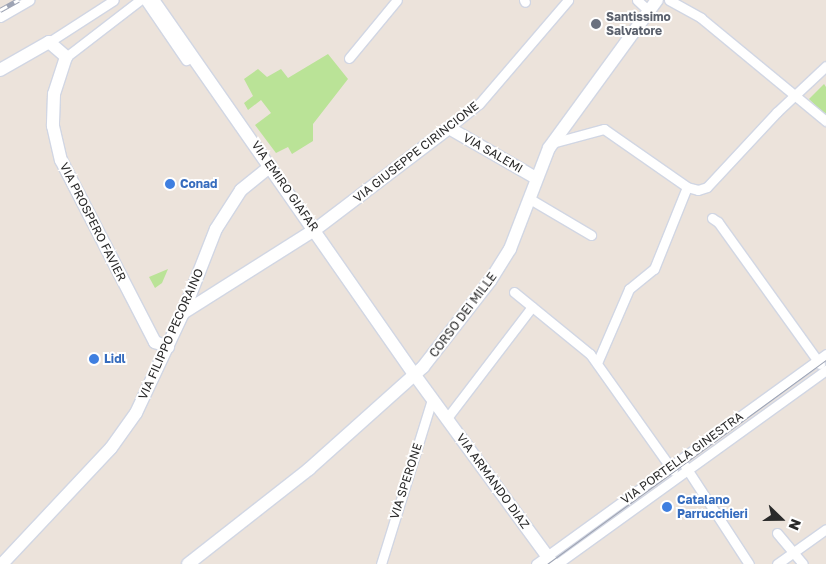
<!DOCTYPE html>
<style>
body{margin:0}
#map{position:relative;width:826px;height:564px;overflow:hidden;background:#ece3db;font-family:"Golos Text",sans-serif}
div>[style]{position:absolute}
.green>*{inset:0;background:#bae397}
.roads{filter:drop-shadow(1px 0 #d1d6e3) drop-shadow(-1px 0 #d1d6e3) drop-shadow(0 1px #d1d6e3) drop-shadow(0 -1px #d1d6e3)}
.street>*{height:9px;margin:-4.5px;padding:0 4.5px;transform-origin:4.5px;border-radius:4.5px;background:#fff}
.secondary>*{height:12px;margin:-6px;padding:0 6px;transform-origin:6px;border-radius:6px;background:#fff}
.tram>*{height:1px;margin:-0.5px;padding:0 0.5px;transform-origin:0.5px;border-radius:0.5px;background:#9ea4b4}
.rail>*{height:4.5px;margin-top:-2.25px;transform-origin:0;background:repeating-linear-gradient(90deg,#fff 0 8px,#9ea4b4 0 16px);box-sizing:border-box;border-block:1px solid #9ea4b4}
.dots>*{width:14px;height:14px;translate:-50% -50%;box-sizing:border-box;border:2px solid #fff;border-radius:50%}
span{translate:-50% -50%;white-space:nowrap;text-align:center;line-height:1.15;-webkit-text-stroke:4px #fff;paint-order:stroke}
.worship-label{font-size:12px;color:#5b616d;font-weight:700}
.left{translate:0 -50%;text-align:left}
.street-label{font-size:12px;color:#2a2a2a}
.shop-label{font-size:12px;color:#366cbe;font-weight:700}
.north{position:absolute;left:756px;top:494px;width:50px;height:50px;-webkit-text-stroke:4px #fff;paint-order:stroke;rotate:112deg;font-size:14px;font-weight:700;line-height:20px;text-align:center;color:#2a2a2a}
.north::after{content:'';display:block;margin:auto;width:18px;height:22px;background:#2a2a2a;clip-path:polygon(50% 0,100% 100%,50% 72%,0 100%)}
</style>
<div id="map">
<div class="green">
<div style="clip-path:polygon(328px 54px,348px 79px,313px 124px,313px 141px,292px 154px,288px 147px,276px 153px,255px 125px,271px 113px,261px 100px,248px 110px,244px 103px,253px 96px,244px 79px,258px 69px,267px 77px,281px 69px,288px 78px)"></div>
<div style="clip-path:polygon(824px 84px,826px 87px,826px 116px,809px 99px)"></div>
<div style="clip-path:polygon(168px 269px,162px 283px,155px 288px,149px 277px)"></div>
</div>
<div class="roads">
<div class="street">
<div style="left:145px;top:0;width:73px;rotate:55.7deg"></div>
<div style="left:524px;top:0;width:2px;rotate:63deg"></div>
<div style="left:637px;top:0;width:16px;rotate:43deg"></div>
<div style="left:669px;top:0;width:37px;rotate:29deg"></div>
<div style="left:701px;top:18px;width:162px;rotate:39.5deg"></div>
<div style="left:0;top:17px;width:34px;rotate:-30deg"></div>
<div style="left:49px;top:42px;width:77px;rotate:-32.9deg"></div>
<div style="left:66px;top:57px;width:93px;rotate:-37.6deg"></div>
<div style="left:349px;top:58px;width:75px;rotate:-50.4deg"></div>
<div style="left:449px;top:128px;width:38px;rotate:-39deg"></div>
<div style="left:479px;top:104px;width:137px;rotate:-49.4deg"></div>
<div style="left:552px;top:143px;width:54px;rotate:-15.1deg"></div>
<div style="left:604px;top:129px;width:101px;rotate:34.9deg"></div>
<div style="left:687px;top:187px;width:11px;rotate:15deg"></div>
<div style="left:698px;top:190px;width:9px;rotate:-18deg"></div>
<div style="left:707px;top:187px;width:103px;rotate:-47deg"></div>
<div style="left:777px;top:112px;width:67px;rotate:-43.2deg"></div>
<div style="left:530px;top:199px;width:71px;rotate:30.5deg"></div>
<div style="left:712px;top:218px;width:7px;rotate:34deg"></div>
<div style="left:718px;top:222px;width:175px;rotate:54.3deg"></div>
<div style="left:514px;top:292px;width:98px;rotate:39.2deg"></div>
<div style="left:590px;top:354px;width:143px;rotate:54.6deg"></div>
<div style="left:597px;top:363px;width:81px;rotate:-66.6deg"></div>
<div style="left:629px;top:289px;width:32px;rotate:-39deg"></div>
<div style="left:654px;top:269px;width:88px;rotate:-68.1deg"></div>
<div style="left:447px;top:418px;width:140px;rotate:-52.6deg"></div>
<div style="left:685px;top:466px;width:117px;rotate:56.9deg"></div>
<div style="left:777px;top:533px;width:40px;rotate:50deg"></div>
<div style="left:381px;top:564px;width:173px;rotate:-72.8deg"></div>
<div style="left:536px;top:564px;width:358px;rotate:-35.9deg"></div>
<div style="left:557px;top:564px;width:332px;rotate:-35.8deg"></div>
<div style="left:777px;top:564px;width:60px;rotate:-35.5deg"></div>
</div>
<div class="secondary">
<div style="left:153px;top:0;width:456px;rotate:55.1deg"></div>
<div style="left:414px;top:374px;width:235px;rotate:53.8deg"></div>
<div style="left:0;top:70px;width:56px;rotate:-29.7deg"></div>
<div style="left:49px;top:42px;width:23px;rotate:41deg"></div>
<div style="left:66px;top:57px;width:39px;rotate:108deg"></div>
<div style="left:54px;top:94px;width:32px;rotate:92deg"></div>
<div style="left:53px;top:126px;width:35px;rotate:77deg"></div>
<div style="left:61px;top:160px;width:205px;rotate:62.7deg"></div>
<div style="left:155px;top:342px;width:14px;rotate:21deg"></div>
<div style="left:183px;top:313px;width:157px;rotate:-32.3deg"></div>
<div style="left:316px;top:229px;width:167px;rotate:-37.2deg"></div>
<div style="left:449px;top:128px;width:100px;rotate:29.9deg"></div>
<div style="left:2px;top:564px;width:159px;rotate:-46.8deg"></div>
<div style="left:111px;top:448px;width:43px;rotate:-54.5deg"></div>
<div style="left:136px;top:413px;width:110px;rotate:-64.8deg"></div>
<div style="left:183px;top:313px;width:90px;rotate:-68.6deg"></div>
<div style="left:216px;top:229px;width:46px;rotate:-57.3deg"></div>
<div style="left:241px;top:190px;width:38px;rotate:-39deg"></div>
<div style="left:188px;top:564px;width:154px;rotate:-38.1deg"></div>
<div style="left:309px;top:469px;width:153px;rotate:-41.8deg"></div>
<div style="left:423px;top:367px;width:109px;rotate:-52.1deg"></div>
<div style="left:490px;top:281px;width:38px;rotate:-58deg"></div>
<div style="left:510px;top:249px;width:108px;rotate:-68.9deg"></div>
<div style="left:549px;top:148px;width:183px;rotate:-53.9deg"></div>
</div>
</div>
<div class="tram">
<div style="left:547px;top:564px;width:346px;rotate:-36.2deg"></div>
</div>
<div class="rail">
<div style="left:0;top:10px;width:21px;rotate:-29deg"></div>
</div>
<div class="dots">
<div style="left:596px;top:24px;background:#6b7280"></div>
<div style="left:170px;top:184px;background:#3f7fe0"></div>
<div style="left:94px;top:359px;background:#3f7fe0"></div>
<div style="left:667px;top:507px;background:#3f7fe0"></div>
</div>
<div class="worship-label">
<span class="left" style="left:606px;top:24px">Santissimo<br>Salvatore</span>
</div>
<div class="street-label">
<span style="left:416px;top:152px;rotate:-38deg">VIA GIUSEPPE CIRINCIONE</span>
<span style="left:493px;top:153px;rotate:30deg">VIA SALEMI</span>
<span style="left:285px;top:186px;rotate:55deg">VIA EMIRO GIAFAR</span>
<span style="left:93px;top:222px;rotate:63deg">VIA PROSPERO FAVIER</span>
<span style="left:463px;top:315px;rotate:-53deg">CORSO DEI MILLE</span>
<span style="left:171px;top:334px;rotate:-66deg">VIA FILIPPO PECORAINO</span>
<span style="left:682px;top:458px;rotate:-36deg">VIA PORTELLA GINESTRA</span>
<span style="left:406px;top:481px;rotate:-72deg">VIA SPERONE</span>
<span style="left:493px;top:481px;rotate:54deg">VIA ARMANDO DIAZ</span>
</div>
<div class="shop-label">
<span class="left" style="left:180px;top:184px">Conad</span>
<span class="left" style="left:104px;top:359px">Lidl</span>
<span class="left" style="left:677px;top:507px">Catalano<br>Parrucchieri</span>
</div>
<div class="north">N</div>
</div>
